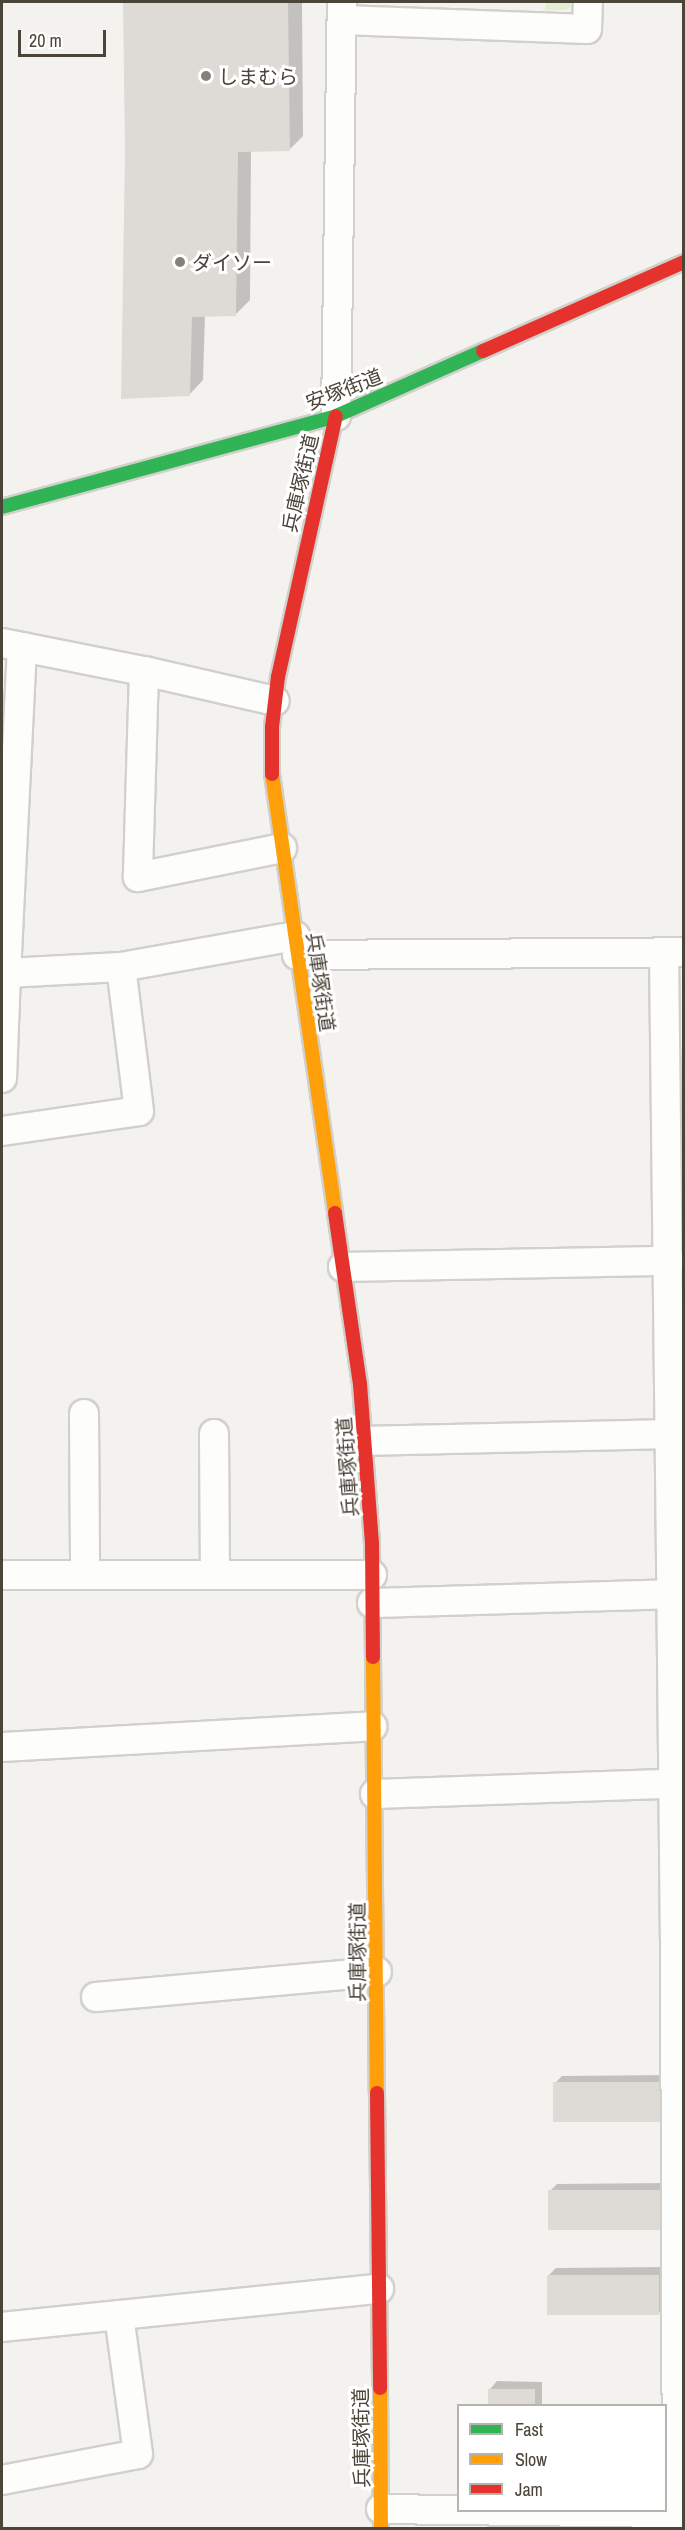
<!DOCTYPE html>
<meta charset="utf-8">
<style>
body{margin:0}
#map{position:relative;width:685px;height:2530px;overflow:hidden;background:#f4f2ee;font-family:"Archivo Narrow","Noto Sans JP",sans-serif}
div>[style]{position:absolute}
.green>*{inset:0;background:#e1eecf}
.shadow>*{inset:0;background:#0003}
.building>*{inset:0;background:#dedbd6;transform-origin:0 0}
.roads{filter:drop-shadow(2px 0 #d2d0cb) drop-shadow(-2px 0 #d2d0cb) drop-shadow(0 2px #d2d0cb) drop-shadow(0 -2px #d2d0cb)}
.street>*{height:28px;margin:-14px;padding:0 14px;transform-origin:14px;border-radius:14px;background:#fdfdfc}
.fast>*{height:14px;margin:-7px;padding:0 7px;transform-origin:7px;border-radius:7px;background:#30b455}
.slow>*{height:14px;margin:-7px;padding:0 7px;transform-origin:7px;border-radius:7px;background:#ff9f0a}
.jam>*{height:14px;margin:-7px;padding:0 7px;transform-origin:7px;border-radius:7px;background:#e5322d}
.dots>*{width:16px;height:16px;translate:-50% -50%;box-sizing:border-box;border:3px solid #fff;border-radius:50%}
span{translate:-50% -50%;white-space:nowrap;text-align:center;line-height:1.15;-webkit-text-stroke:6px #fff;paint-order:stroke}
.poi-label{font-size:20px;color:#4b4439}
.left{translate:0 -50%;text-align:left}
.street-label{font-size:20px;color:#4b4439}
.frame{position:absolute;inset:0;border:3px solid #4b4439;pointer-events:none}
.legend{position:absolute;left:457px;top:2404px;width:210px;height:108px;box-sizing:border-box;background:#fff;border:2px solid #b7b4b0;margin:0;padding:8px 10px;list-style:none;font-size:18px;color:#4b4439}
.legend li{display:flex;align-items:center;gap:12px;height:30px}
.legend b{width:30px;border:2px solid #b7b4b0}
.scale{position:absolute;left:18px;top:30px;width:88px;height:27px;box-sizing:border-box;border:3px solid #4b4439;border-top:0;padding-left:8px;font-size:18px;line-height:21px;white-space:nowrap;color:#4b4439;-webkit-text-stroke:4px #fff;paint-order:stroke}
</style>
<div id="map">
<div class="green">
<div style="clip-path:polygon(546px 2px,578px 2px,566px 10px,545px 10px)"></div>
</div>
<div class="shadow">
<div style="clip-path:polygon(125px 2px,302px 2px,303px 136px,289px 150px,251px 150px,250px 300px,235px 315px,205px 315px,203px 380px,189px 395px,127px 153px)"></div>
<div style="clip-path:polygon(672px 2075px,673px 2112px,554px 2084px,562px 2076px)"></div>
<div style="clip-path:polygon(667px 2183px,667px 2221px,659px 2228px,549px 2192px,557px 2184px)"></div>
<div style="clip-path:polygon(666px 2267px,666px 2305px,659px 2313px,548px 2276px,556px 2268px)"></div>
<div style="clip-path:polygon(497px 2381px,542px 2382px,542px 2406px,489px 2406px,490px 2389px)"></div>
</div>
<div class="building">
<div style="clip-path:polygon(123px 2px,288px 2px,290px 151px,238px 152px,236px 316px,192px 317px,190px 396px,121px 399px,125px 153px)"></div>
<div style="left:665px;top:2082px;width:40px;height:112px;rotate:90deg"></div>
<div style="left:660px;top:2190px;width:40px;height:112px;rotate:90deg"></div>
<div style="left:659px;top:2275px;width:40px;height:112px;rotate:90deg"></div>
<div style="left:488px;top:2389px;width:47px;height:17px"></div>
</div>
<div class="roads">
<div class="street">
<div style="left:342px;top:20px;width:245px;rotate:2.1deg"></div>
<div style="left:587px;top:29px;width:27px;rotate:-88deg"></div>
<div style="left:336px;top:416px;width:414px;rotate:-89.2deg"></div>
<div style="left:2px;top:643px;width:145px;rotate:11.2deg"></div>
<div style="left:144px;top:671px;width:134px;rotate:12.9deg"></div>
<div style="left:22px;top:647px;width:326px;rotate:92.8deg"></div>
<div style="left:6px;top:973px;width:115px;rotate:-3deg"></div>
<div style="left:121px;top:967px;width:177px;rotate:-10.1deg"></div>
<div style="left:144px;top:671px;width:206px;rotate:91.7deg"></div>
<div style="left:138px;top:877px;width:147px;rotate:-11.4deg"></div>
<div style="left:664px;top:952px;width:611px;rotate:89.34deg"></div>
<div style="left:297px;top:955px;width:385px;rotate:-0.4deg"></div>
<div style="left:2px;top:1078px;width:105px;rotate:-87.8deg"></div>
<div style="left:2px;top:1131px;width:138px;rotate:-8.3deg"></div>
<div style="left:139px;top:1111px;width:145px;rotate:-97.1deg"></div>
<div style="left:343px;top:1267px;width:327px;rotate:-1.1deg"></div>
<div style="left:84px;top:1414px;width:161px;rotate:89.6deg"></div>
<div style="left:214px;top:1434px;width:141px;rotate:89.6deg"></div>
<div style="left:364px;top:1441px;width:306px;rotate:-1.3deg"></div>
<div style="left:684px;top:1563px;width:13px;rotate:180deg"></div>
<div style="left:671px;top:1563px;width:374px;rotate:89.4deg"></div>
<div style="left:675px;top:1937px;width:9px;rotate:6deg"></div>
<div style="left:2px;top:1575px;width:370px"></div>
<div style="left:372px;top:1603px;width:300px;rotate:-1.7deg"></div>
<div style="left:2px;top:1747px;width:371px;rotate:-3.2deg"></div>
<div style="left:375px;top:1794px;width:309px;rotate:-2deg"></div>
<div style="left:675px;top:1937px;width:591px;rotate:89.81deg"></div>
<div style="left:96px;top:1997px;width:282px;rotate:-5.1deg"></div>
<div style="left:2px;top:2327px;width:379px;rotate:-5.8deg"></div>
<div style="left:2px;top:2480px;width:138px;rotate:-10.8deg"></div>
<div style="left:138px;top:2454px;width:140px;rotate:-97.8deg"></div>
<div style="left:381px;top:2509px;width:296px;rotate:0.8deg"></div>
</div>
<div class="fast">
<div style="left:2px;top:507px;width:346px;rotate:-15.2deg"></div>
<div style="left:336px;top:416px;width:161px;rotate:-23.9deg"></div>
</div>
<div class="slow">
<div style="left:272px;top:774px;width:443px;rotate:81.8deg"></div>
<div style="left:373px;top:1657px;width:436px;rotate:89.5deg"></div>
<div style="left:380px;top:2388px;width:140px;rotate:89.6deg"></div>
</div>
<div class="jam">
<div style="left:483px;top:351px;width:220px;rotate:-23.9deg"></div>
<div style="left:272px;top:774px;width:47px;rotate:-90deg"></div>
<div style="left:272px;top:727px;width:50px;rotate:-83.2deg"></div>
<div style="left:278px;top:677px;width:267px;rotate:-77.5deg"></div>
<div style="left:335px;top:1213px;width:173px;rotate:81.7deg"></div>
<div style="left:360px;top:1384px;width:161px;rotate:85.7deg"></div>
<div style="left:372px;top:1545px;width:112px;rotate:89.5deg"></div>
<div style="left:377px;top:2093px;width:295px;rotate:89.4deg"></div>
</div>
</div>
<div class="dots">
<div style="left:206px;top:76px;background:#868178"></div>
<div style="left:180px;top:262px;background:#868178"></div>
</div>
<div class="poi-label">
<span class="left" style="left:218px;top:76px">しまむら</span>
<span class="left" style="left:192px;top:262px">ダイソー</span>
</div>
<div class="street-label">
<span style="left:344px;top:389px;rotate:-21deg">安塚街道</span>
<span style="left:300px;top:483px;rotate:-77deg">兵庫塚街道</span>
<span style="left:321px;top:982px;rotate:82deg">兵庫塚街道</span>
<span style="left:347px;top:1467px;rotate:-94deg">兵庫塚街道</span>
<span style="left:357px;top:1952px;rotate:-90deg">兵庫塚街道</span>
<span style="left:361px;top:2438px;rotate:-91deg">兵庫塚街道</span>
</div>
<div class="frame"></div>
<ul class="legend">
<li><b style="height:8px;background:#30b455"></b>Fast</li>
<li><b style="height:8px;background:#ff9f0a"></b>Slow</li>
<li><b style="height:8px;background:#e5322d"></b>Jam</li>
</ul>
<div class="scale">20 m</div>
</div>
